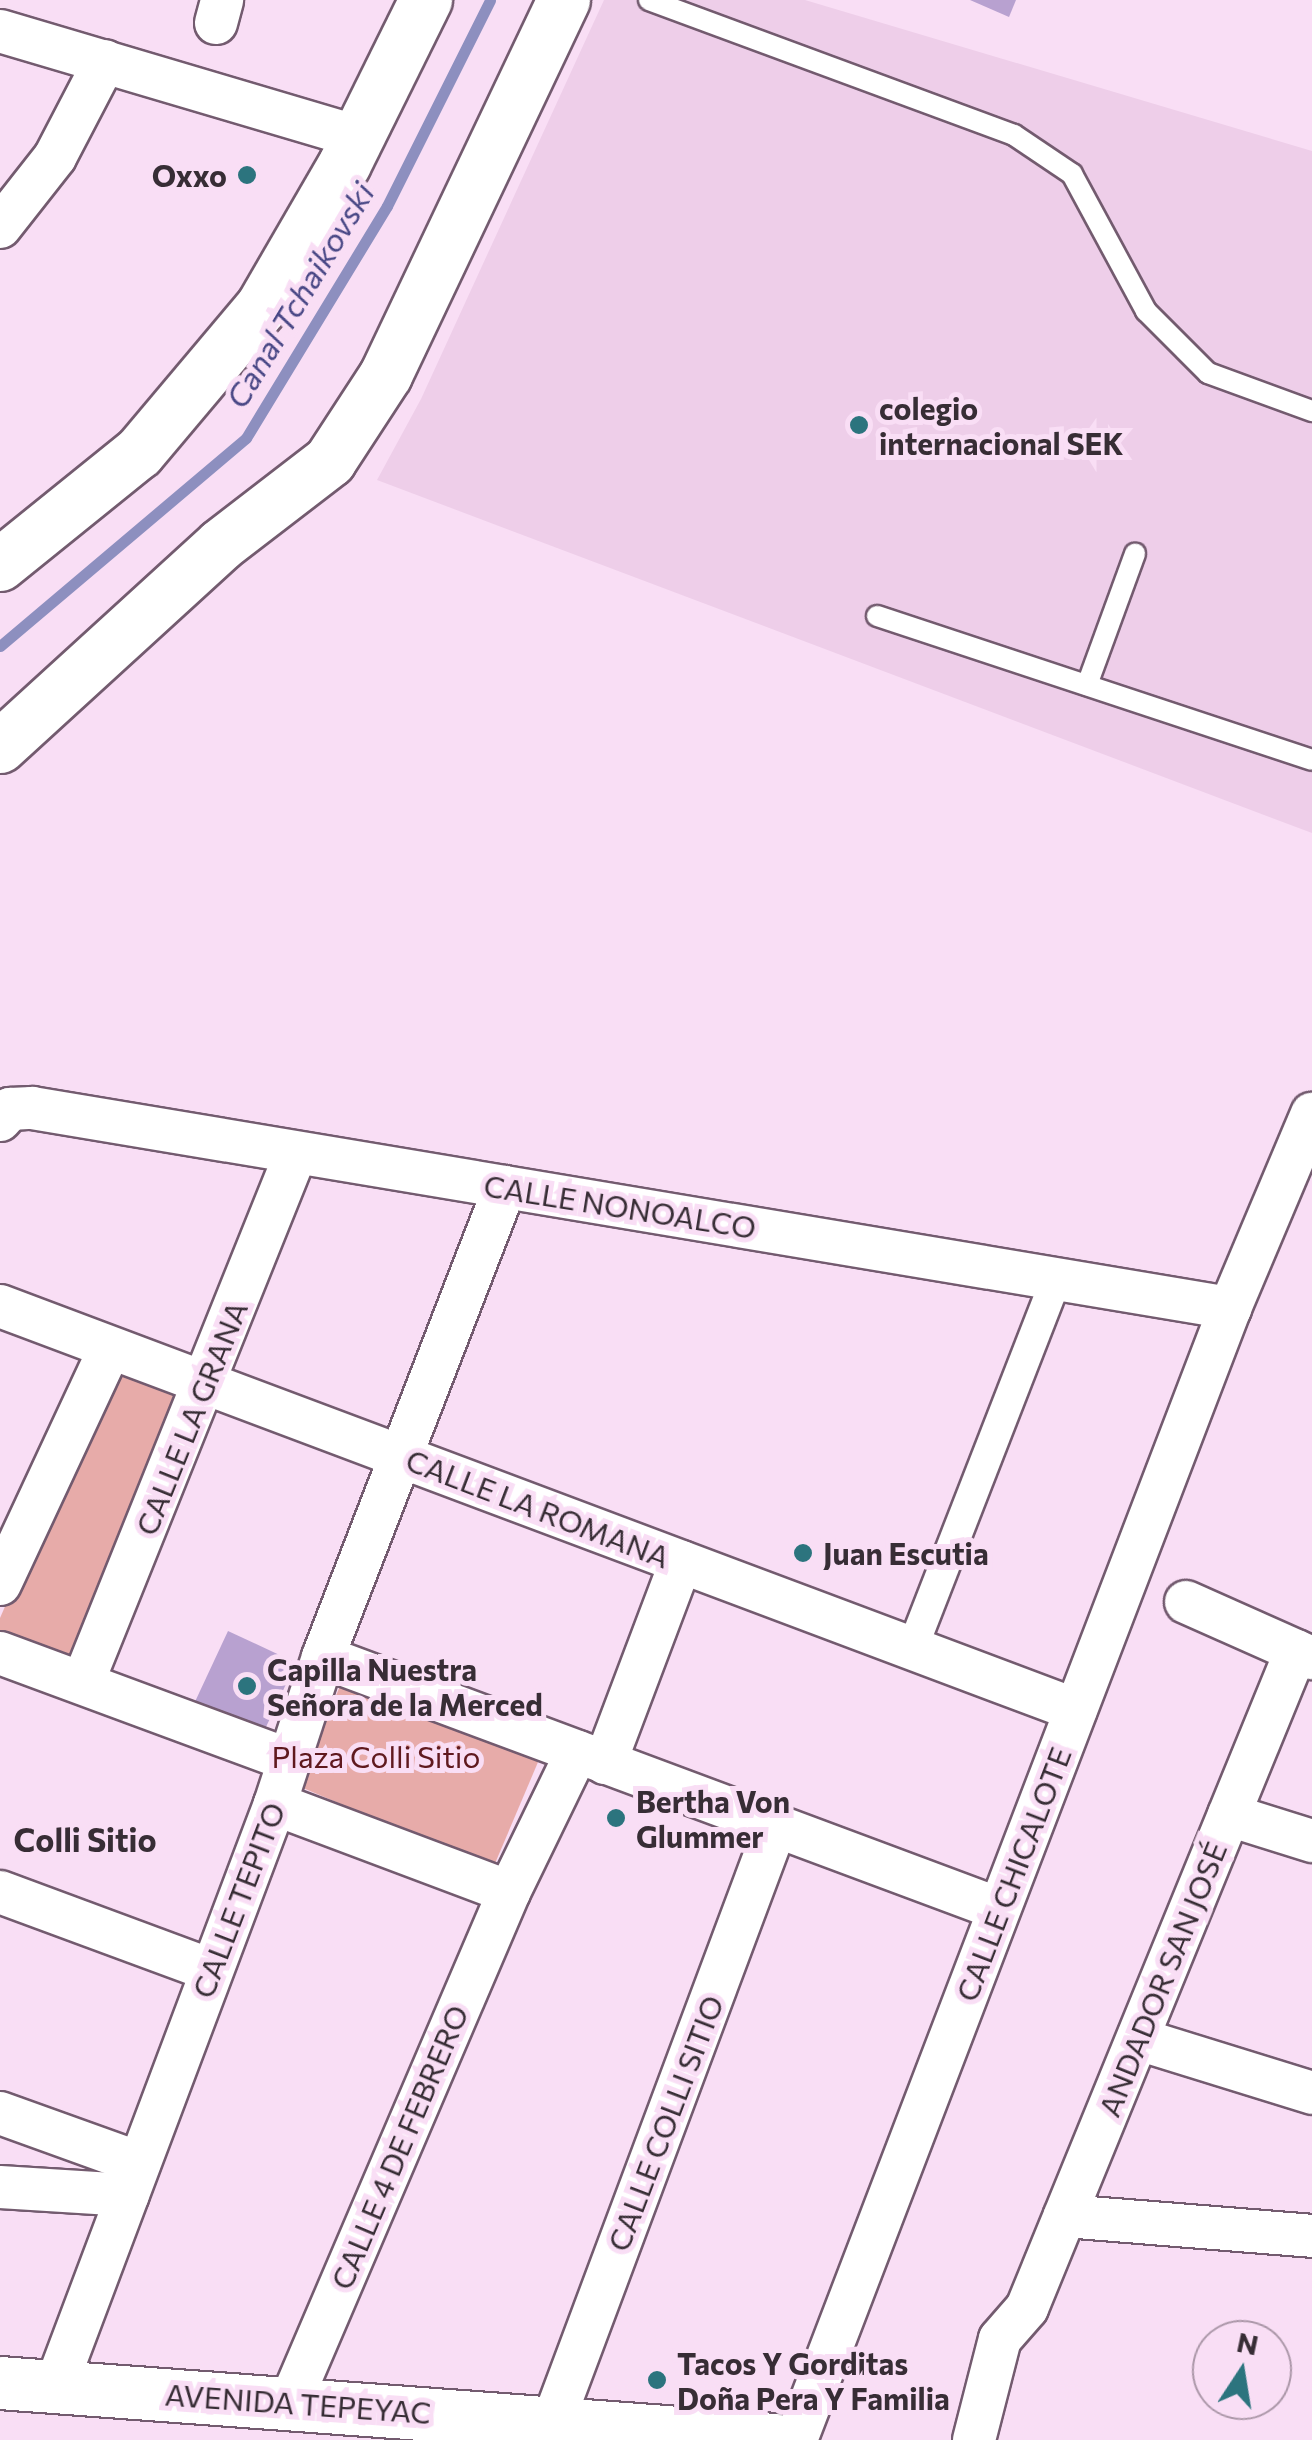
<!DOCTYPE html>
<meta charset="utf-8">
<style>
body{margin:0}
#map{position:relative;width:1312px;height:2440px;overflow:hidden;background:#f9def5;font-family:Commissioner,sans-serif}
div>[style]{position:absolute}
.built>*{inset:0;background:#eecee9}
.green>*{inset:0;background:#e7aba9;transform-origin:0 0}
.stream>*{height:11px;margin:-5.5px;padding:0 5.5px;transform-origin:5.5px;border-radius:5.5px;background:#8d8fbf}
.building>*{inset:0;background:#b8a1d0;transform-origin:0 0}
.roads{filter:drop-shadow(2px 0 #735b6f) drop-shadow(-2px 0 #735b6f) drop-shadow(0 2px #735b6f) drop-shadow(0 -2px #735b6f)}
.service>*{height:20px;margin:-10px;padding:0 10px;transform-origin:10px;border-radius:10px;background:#fff}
.pedestrian>*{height:30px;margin:-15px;padding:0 15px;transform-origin:15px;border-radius:15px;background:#fff}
.minor>*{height:42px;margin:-21px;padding:0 21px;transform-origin:21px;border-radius:21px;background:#fff}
.tertiary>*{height:52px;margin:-26px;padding:0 26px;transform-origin:26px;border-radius:26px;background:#fff}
.dots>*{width:28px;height:28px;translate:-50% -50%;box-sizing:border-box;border:5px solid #f9def5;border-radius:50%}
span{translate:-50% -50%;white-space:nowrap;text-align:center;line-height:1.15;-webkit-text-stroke:10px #f9def5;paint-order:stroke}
.poi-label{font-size:30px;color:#372d35;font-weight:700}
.right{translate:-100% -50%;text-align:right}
.left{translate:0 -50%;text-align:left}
.street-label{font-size:30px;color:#372d35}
.park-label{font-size:30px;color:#5f191e}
.water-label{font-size:32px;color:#484785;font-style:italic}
.neighbourhood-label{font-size:32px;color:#372d35;font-weight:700}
.north{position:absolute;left:1192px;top:2320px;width:100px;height:100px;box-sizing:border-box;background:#f9def5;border:2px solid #ab97a8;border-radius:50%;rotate:12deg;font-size:28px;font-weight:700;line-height:40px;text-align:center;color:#372d35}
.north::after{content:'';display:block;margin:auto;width:35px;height:45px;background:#2c747e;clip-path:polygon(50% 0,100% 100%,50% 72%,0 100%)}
</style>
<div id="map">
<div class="built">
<div style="clip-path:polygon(604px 0,805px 0,1312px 151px,1312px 833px,377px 480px,421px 399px)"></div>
</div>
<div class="green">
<div style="clip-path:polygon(112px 1363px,190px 1394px,74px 1663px,0 1632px,0 1618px)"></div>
<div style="left:343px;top:1679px;width:212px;height:116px;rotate:23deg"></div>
</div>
<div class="stream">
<div style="left:0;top:646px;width:322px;rotate:-40.2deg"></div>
<div style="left:246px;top:438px;width:271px;rotate:-58.7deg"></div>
<div style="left:387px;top:206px;width:230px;rotate:-63.4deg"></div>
</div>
<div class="building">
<div style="clip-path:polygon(970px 0,1016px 0,1009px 17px)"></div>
<div style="left:228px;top:1631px;width:75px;height:85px;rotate:25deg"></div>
</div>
<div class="roads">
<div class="service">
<div style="left:649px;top:0;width:389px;rotate:20.3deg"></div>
<div style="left:1014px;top:135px;width:70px;rotate:33.9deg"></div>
<div style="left:1072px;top:174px;width:156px;rotate:61.6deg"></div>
<div style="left:1146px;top:311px;width:88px;rotate:45deg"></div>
<div style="left:1208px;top:373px;width:111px;rotate:20.1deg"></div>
<div style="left:877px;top:616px;width:458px;rotate:18.3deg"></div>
<div style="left:1087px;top:685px;width:140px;rotate:-69.9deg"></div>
</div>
<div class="pedestrian">
<div style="left:912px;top:1649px;width:397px;rotate:-68.7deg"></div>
</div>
<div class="minor">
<div style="left:216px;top:23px;width:24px;rotate:-75deg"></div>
<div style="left:0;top:31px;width:373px;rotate:16.5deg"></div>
<div style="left:0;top:227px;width:89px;rotate:-51.8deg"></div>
<div style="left:55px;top:157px;width:108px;rotate:-62.5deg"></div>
<div style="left:0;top:1120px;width:15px;rotate:-48deg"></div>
<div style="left:10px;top:1109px;width:22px;rotate:-3deg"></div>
<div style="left:32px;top:1108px;width:1215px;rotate:9.48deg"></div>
<div style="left:0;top:1306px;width:1149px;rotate:20.58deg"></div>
<div style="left:0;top:1584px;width:260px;rotate:-65deg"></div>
<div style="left:1186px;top:1602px;width:138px;rotate:24deg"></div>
<div style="left:0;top:1653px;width:308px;rotate:20.3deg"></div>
<div style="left:323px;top:1657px;width:721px;rotate:20.44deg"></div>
<div style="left:83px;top:1682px;width:570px;rotate:-68.07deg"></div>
<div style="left:605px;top:1763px;width:215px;rotate:-69.3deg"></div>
<div style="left:275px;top:1804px;width:250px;rotate:20.6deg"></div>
<div style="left:509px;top:1892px;width:156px;rotate:-64.1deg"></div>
<div style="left:1229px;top:1815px;width:87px;rotate:17.4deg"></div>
<div style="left:0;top:1892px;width:225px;rotate:20.3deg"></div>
<div style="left:1138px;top:2039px;width:182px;rotate:17.2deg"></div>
<div style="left:0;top:2113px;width:148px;rotate:19.8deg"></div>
<div style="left:0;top:2187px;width:128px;rotate:3.6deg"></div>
<div style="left:1065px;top:2216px;width:248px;rotate:4.6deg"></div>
<div style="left:55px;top:2388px;width:624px;rotate:-69.36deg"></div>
<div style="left:275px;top:1804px;width:155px;rotate:-71.9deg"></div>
<div style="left:323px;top:1657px;width:504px;rotate:-68.83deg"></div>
<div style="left:290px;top:2403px;width:556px;rotate:-66.8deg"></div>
<div style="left:554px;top:2419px;width:633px;rotate:-69.48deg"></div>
<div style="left:796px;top:2440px;width:1212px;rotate:-69.02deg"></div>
<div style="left:1230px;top:1308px;width:211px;rotate:-67.1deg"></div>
<div style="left:974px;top:2440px;width:104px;rotate:-75.6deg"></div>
<div style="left:1000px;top:2339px;width:41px;rotate:-48.9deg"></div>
<div style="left:1027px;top:2308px;width:710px;rotate:-67.73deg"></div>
</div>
<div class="tertiary">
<div style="left:0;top:565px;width:179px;rotate:-38.9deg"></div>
<div style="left:139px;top:453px;width:191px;rotate:-49.9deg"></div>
<div style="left:262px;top:307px;width:165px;rotate:-59.9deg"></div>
<div style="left:345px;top:164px;width:183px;rotate:-63.7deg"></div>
<div style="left:0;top:747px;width:299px;rotate:-42.4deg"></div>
<div style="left:221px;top:545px;width:138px;rotate:-37.6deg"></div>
<div style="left:330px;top:461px;width:103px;rotate:-56.9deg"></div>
<div style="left:386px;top:375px;width:415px;rotate:-64.6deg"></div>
<div style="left:0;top:2383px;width:777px;rotate:4.21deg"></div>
</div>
</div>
<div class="dots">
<div style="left:247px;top:175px;background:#2c747e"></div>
<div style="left:859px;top:425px;background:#2c747e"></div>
<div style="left:803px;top:1553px;background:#2c747e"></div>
<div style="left:247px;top:1686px;background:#2c747e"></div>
<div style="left:616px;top:1818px;background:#2c747e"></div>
<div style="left:657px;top:2380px;background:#2c747e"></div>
</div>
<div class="poi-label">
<span class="right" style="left:227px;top:175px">Oxxo</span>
<span class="left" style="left:879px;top:425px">colegio<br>internacional SEK</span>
<span class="left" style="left:823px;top:1553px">Juan Escutia</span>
<span class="left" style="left:267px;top:1686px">Capilla Nuestra<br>Señora de la Merced</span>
<span class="left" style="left:636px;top:1818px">Bertha Von<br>Glummer</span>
<span class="left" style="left:677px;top:2380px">Tacos Y Gorditas<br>Doña Pera Y Familia</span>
</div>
<div class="street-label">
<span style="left:620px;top:1206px;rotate:9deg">CALLE NONOALCO</span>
<span style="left:191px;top:1418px;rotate:-68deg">CALLE LA GRANA</span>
<span style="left:538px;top:1508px;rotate:21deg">CALLE LA ROMANA</span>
<span style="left:1013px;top:1874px;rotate:-69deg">CALLE CHICALOTE</span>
<span style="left:238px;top:1900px;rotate:-69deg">CALLE TEPITO</span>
<span style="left:1162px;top:1979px;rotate:-68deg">ANDADOR SAN JOSÉ</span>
<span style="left:665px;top:2123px;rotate:-69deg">CALLE COLLI SITIO</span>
<span style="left:399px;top:2147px;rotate:-67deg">CALLE 4 DE FEBRERO</span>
<span style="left:298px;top:2403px;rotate:4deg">AVENIDA TEPEYAC</span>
</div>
<div class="park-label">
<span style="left:376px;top:1756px">Plaza Colli Sitio</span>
</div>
<div class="water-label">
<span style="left:299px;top:295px;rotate:-59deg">Canal Tchaikovski</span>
</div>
<div class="neighbourhood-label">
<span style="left:85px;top:1839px">Colli Sitio</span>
</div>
<div class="north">N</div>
</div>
